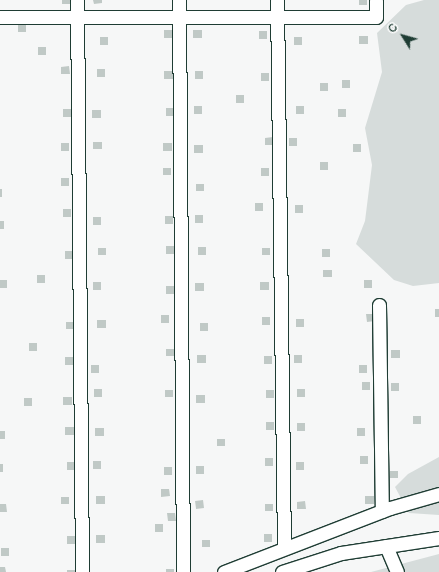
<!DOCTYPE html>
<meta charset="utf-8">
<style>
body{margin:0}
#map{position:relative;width:439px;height:572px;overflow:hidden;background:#f6f7f7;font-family:"Balsamiq Sans",sans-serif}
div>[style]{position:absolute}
.green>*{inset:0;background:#d6dcdb}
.building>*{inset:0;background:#c0c9c6;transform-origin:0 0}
.roads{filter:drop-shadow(1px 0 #1f3d34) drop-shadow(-1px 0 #1f3d34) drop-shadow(0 1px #1f3d34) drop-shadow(0 -1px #1f3d34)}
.minor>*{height:13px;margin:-6.5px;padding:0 6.5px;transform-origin:6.5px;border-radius:6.5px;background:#fff}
span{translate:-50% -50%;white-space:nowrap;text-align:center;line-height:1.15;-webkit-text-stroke:3px #fff;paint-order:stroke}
.north{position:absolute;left:383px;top:16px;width:40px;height:40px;-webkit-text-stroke:3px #fff;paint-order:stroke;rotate:307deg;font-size:11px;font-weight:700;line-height:16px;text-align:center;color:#1f3d34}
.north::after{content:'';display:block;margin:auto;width:14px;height:18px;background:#1f3d34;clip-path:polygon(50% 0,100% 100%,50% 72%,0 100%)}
</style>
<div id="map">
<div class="green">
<div style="clip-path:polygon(424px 0,439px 0,439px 283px,413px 286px,394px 280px,356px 244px,365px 221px,372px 165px,365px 128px,382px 72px,377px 33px,406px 5px)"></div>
<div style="clip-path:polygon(439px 457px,439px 515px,409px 513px,395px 487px,408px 474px)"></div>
<div style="clip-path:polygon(439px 554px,439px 572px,371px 572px)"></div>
</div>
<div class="building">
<div style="left:62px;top:0;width:8px;height:4px"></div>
<div style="clip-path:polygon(93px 0,102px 0,102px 3px,94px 4px)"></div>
<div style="left:359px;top:0;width:8px;height:5px"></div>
<div style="left:18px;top:24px;width:8px;height:8px"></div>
<div style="left:164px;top:30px;width:8px;height:8px"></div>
<div style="left:193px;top:30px;width:9px;height:8px"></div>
<div style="left:259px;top:31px;width:8px;height:8px"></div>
<div style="left:359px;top:36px;width:9px;height:8px"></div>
<div style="left:108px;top:37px;width:8px;height:8px;rotate:90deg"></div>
<div style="left:302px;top:37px;width:8px;height:8px;rotate:90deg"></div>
<div style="left:38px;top:47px;width:8px;height:8px"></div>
<div style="clip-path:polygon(69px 66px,70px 74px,61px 74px,61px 67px)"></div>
<div style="left:97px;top:69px;width:8px;height:8px"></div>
<div style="left:164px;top:71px;width:9px;height:8px"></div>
<div style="left:195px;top:71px;width:8px;height:8px"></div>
<div style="left:261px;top:73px;width:8px;height:8px"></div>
<div style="left:342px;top:80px;width:8px;height:8px"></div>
<div style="left:328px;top:83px;width:8px;height:8px;rotate:90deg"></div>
<div style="left:236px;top:95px;width:8px;height:8px"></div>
<div style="left:194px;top:106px;width:8px;height:8px"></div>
<div style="left:296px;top:106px;width:8px;height:8px"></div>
<div style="left:166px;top:108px;width:9px;height:8px"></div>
<div style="left:63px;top:109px;width:8px;height:8px"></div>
<div style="left:338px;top:109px;width:8px;height:8px"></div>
<div style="left:92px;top:110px;width:9px;height:8px"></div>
<div style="clip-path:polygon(273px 137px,274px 145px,265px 145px,265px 138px)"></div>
<div style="left:289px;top:138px;width:8px;height:8px"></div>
<div style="left:93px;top:142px;width:9px;height:7px"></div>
<div style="left:61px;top:143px;width:8px;height:8px"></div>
<div style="left:163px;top:143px;width:9px;height:8px"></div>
<div style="left:353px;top:144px;width:8px;height:8px"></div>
<div style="left:194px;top:145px;width:9px;height:8px"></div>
<div style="left:320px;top:162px;width:8px;height:8px"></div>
<div style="left:163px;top:168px;width:8px;height:7px"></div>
<div style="left:261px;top:168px;width:8px;height:8px"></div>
<div style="left:61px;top:178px;width:8px;height:8px"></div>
<div style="left:196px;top:184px;width:8px;height:7px"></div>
<div style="left:0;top:189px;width:2px;height:8px"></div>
<div style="left:255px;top:203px;width:8px;height:8px"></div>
<div style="left:295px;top:205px;width:8px;height:8px"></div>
<div style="left:63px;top:209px;width:8px;height:8px"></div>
<div style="left:195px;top:215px;width:8px;height:8px"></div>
<div style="left:165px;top:216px;width:8px;height:8px"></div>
<div style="left:101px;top:217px;width:8px;height:8px;rotate:90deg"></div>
<div style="left:0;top:221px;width:4px;height:8px"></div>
<div style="left:166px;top:246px;width:9px;height:8px"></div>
<div style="left:198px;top:247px;width:8px;height:8px"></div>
<div style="left:98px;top:248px;width:8px;height:7px"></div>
<div style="left:262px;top:248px;width:8px;height:7px"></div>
<div style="left:322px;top:249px;width:8px;height:8px"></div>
<div style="left:65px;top:251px;width:8px;height:8px"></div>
<div style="left:323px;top:270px;width:9px;height:7px"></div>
<div style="left:45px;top:275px;width:8px;height:8px;rotate:90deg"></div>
<div style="left:0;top:280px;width:7px;height:8px"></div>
<div style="left:372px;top:280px;width:8px;height:8px;rotate:90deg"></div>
<div style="left:101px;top:282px;width:8px;height:8px;rotate:90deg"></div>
<div style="left:260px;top:282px;width:9px;height:8px"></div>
<div style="left:195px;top:283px;width:9px;height:8px"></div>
<div style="left:166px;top:286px;width:8px;height:8px"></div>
<div style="left:435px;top:309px;width:4px;height:8px"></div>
<div style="clip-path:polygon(366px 314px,375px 314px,375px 321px,367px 322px)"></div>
<div style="left:161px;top:315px;width:8px;height:8px"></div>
<div style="left:262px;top:317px;width:8px;height:8px"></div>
<div style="left:304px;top:319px;width:8px;height:8px;rotate:90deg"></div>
<div style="left:97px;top:320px;width:9px;height:8px"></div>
<div style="left:66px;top:322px;width:9px;height:7px"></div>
<div style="left:200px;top:323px;width:8px;height:8px"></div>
<div style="left:29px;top:343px;width:8px;height:8px"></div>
<div style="left:166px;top:349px;width:8px;height:7px"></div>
<div style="left:391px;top:350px;width:9px;height:8px"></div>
<div style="left:197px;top:355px;width:9px;height:8px"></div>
<div style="left:294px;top:355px;width:8px;height:8px"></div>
<div style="left:264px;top:356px;width:8px;height:8px"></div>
<div style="left:65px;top:357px;width:8px;height:8px"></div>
<div style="left:91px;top:365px;width:8px;height:8px"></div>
<div style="left:359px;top:365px;width:8px;height:8px"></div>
<div style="left:362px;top:382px;width:8px;height:8px"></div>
<div style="left:391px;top:383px;width:8px;height:8px"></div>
<div style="left:102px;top:389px;width:8px;height:8px;rotate:90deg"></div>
<div style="left:297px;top:389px;width:8px;height:8px"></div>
<div style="left:165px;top:390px;width:8px;height:7px"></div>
<div style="left:266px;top:390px;width:8px;height:8px"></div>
<div style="left:196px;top:395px;width:9px;height:8px"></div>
<div style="left:63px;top:397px;width:9px;height:8px"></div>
<div style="left:24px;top:398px;width:8px;height:8px"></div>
<div style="left:413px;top:416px;width:8px;height:8px"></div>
<div style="left:266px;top:422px;width:8px;height:8px"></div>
<div style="left:297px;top:423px;width:8px;height:8px"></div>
<div style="left:65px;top:427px;width:9px;height:8px"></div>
<div style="left:95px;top:428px;width:9px;height:8px"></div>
<div style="left:357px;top:428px;width:8px;height:8px"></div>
<div style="left:0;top:431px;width:5px;height:8px"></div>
<div style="left:217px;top:439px;width:8px;height:7px"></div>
<div style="left:360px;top:456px;width:8px;height:8px"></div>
<div style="left:265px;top:458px;width:8px;height:8px"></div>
<div style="left:93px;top:461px;width:8px;height:8px"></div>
<div style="left:67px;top:462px;width:8px;height:8px"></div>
<div style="left:296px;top:462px;width:8px;height:8px"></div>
<div style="left:0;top:464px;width:3px;height:8px"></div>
<div style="left:196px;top:466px;width:8px;height:8px"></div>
<div style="left:164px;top:467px;width:8px;height:8px"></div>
<div style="left:390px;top:471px;width:8px;height:7px"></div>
<div style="clip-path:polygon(161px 489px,169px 489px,170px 496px,161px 497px)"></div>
<div style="left:96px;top:496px;width:9px;height:8px"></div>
<div style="left:365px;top:496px;width:9px;height:8px"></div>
<div style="left:61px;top:497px;width:8px;height:7px"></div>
<div style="left:203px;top:500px;width:8px;height:8px;rotate:83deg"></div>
<div style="clip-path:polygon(305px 501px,306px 509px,297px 509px,297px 502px)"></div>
<div style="clip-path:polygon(0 504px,6px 504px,7px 512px,0 512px)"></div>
<div style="left:265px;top:504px;width:8px;height:7px"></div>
<div style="clip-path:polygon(167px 513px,175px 513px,176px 521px,168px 521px)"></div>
<div style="left:155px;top:524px;width:8px;height:8px"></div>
<div style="left:264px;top:534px;width:8px;height:8px"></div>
<div style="left:96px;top:535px;width:9px;height:8px"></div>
<div style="left:67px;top:536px;width:8px;height:8px"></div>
<div style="left:202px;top:540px;width:8px;height:7px"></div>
<div style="left:1px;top:548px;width:8px;height:8px"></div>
<div style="clip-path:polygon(0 567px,5px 567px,6px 572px,0 572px)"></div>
<div style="left:166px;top:569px;width:8px;height:3px"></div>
<div style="left:67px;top:570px;width:9px;height:2px"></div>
</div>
<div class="roads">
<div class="minor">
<div style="left:77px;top:0;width:572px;rotate:89.5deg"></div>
<div style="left:179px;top:0;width:572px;rotate:89.6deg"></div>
<div style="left:277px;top:0;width:548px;rotate:89.27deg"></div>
<div style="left:0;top:17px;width:376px"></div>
<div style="left:376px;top:17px;width:17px;rotate:-90deg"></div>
<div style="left:379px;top:305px;width:206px;rotate:89.2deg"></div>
<div style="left:386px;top:546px;width:28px;rotate:67deg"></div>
<div style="left:224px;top:572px;width:178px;rotate:-21.1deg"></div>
<div style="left:390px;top:508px;width:51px;rotate:-15.9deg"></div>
<div style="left:282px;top:572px;width:62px;rotate:-17.9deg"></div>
<div style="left:341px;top:553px;width:99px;rotate:-8.7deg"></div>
</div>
</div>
<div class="north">С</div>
</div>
